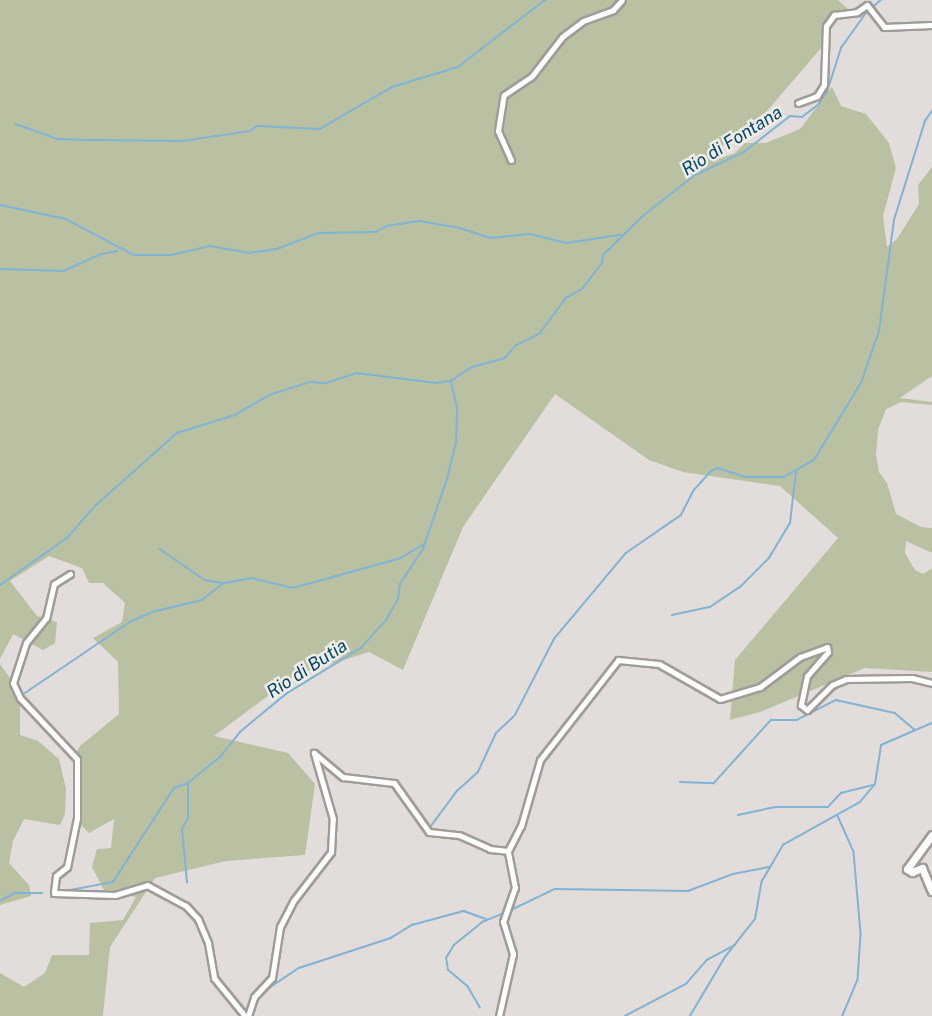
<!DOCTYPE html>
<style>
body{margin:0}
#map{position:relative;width:932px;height:1016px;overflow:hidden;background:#e2ddda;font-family:"Public Sans",sans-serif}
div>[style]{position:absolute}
.green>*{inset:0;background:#b9c1a2}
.stream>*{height:1.5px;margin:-0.75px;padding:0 0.75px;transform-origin:0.75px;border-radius:0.75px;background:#80b3d4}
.roads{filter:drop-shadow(2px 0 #a09c98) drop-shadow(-2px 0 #a09c98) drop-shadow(0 2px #a09c98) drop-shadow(0 -2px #a09c98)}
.street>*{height:5px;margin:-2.5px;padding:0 2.5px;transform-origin:2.5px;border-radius:2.5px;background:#fff}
.secondary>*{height:7px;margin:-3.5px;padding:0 3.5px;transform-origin:3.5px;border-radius:3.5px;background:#fff}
span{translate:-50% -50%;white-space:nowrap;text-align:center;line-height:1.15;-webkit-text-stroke:5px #efebe7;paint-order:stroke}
.water-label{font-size:18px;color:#044869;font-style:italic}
</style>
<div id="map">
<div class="green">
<div style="clip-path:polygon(0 0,838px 0,850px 11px,833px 11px,823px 24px,821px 48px,767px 111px,720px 148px,721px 158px,735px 153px,745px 143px,766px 143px,800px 129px,832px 87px,841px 106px,866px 114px,889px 143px,896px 168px,883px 216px,887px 247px,897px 239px,919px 204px,918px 185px,932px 167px,932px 376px,900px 398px,932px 402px,932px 405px,901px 402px,886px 409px,878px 430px,876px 455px,879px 472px,887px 483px,896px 514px,921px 527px,932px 528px,932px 553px,906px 541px,905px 553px,915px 570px,923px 574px,932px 568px,932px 672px,865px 668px,760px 712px,730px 720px,735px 660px,838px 538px,780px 486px,683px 472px,649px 460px,555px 394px,463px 527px,403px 670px,369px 652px,296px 675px,214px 736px,288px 753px,315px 784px,305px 855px,226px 861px,155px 878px,110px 947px,103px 1016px,0 1016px,0 973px,24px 987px,45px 973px,52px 955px,89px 955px,90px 923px,123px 920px,136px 897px,104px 890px,92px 867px,97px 849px,111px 848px,114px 819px,89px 833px,74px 818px,73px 759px,80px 746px,119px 714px,118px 662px,93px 638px,122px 622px,125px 603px,103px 583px,89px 583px,82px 568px,49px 556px,10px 581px,37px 616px,57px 622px,55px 643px,43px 650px,13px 634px,0 659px)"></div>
<div style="clip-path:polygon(0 664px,20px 692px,20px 735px,38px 741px,59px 759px,66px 789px,65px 814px,60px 825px,24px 819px,13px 841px,9px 863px,29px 885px,31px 896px,0 905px)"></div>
</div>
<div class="stream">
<div style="left:16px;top:124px;width:45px;rotate:19.7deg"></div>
<div style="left:58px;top:139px;width:36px;rotate:2deg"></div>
<div style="left:94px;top:140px;width:89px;rotate:0.6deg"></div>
<div style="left:183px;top:141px;width:68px;rotate:-8.5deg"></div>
<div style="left:250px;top:131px;width:9px;rotate:-36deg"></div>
<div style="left:257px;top:126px;width:63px;rotate:2.7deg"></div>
<div style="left:320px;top:129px;width:83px;rotate:-30.3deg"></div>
<div style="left:392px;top:87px;width:69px;rotate:-16.9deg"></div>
<div style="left:458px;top:67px;width:110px;rotate:-37.6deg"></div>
<div style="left:1px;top:205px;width:66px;rotate:12.2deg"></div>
<div style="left:66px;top:219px;width:77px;rotate:27.9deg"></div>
<div style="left:134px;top:255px;width:37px"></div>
<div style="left:171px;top:255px;width:40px;rotate:-13deg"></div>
<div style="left:210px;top:246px;width:39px;rotate:10deg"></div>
<div style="left:248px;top:253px;width:29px;rotate:-8deg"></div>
<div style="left:277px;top:249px;width:45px;rotate:-20.9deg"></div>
<div style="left:319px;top:233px;width:57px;rotate:-1deg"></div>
<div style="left:376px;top:232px;width:13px;rotate:-29deg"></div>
<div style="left:387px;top:226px;width:33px;rotate:-9deg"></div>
<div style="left:420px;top:221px;width:41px;rotate:9.9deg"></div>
<div style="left:460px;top:228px;width:32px;rotate:18deg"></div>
<div style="left:490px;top:238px;width:40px;rotate:-5.7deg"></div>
<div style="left:530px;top:234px;width:38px;rotate:14deg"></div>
<div style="left:567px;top:243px;width:54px;rotate:-8.6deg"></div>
<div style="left:0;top:269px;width:64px;rotate:1.8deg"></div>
<div style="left:64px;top:271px;width:41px;rotate:-24.7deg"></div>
<div style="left:101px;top:254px;width:17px;rotate:-10deg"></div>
<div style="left:160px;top:549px;width:55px;rotate:34.6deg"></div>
<div style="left:205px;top:580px;width:17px;rotate:10deg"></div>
<div style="left:0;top:585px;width:82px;rotate:-35deg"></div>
<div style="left:67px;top:538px;width:43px;rotate:-48.8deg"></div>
<div style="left:95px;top:506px;width:110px;rotate:-41.7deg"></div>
<div style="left:177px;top:433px;width:61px;rotate:-17.2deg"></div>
<div style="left:235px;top:415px;width:39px;rotate:-30deg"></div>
<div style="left:269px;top:395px;width:43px;rotate:-17.6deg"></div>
<div style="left:310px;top:382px;width:16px;rotate:4deg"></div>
<div style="left:326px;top:383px;width:33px;rotate:-18deg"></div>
<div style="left:357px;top:373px;width:80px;rotate:7.2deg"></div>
<div style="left:436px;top:383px;width:15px;rotate:-8deg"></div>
<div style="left:451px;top:381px;width:25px;rotate:-34deg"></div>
<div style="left:472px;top:367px;width:34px;rotate:-15deg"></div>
<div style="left:505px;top:358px;width:16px;rotate:-50deg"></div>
<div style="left:515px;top:346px;width:28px;rotate:-27deg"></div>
<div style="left:540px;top:333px;width:44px;rotate:-53.4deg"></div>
<div style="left:566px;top:298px;width:18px;rotate:-29deg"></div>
<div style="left:582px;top:289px;width:33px;rotate:-52deg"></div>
<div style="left:602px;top:263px;width:8px;rotate:-83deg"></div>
<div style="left:603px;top:255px;width:57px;rotate:-44.3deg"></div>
<div style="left:644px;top:215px;width:65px;rotate:-38.1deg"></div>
<div style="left:695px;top:175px;width:54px;rotate:-25.1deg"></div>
<div style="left:744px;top:152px;width:58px;rotate:-38deg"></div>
<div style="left:790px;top:116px;width:12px;rotate:5deg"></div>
<div style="left:802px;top:117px;width:20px;rotate:-37deg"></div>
<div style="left:818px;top:105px;width:16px;rotate:-55deg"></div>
<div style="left:827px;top:92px;width:46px;rotate:-72.3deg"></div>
<div style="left:841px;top:48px;width:43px;rotate:-54.5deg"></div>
<div style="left:866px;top:13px;width:20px;rotate:-41deg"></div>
<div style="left:672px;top:615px;width:39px;rotate:-12deg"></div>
<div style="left:710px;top:607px;width:36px;rotate:-34deg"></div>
<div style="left:740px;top:587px;width:41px;rotate:-45deg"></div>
<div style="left:769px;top:558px;width:41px;rotate:-59deg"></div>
<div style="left:790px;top:523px;width:51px;rotate:-83.3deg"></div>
<div style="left:25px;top:693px;width:127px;rotate:-34.1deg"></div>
<div style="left:130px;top:622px;width:24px;rotate:-24deg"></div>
<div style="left:152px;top:612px;width:51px;rotate:-13.5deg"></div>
<div style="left:202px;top:600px;width:28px;rotate:-38deg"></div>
<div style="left:224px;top:583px;width:27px;rotate:-10deg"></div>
<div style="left:251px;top:578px;width:43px;rotate:13.4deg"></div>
<div style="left:293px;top:588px;width:112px;rotate:-15.5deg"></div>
<div style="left:401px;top:558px;width:27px;rotate:-31deg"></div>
<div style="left:680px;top:782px;width:34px;rotate:2deg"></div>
<div style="left:714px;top:783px;width:85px;rotate:-47.9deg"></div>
<div style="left:771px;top:720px;width:26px"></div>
<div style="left:797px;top:720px;width:44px;rotate:-27.1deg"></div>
<div style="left:836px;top:700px;width:60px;rotate:12.4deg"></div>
<div style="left:895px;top:713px;width:26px;rotate:40deg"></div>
<div style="left:738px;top:815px;width:39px;rotate:-12deg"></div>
<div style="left:776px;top:807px;width:52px"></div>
<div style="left:828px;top:807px;width:19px;rotate:-47deg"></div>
<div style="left:841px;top:793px;width:34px;rotate:-14deg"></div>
<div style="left:838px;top:816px;width:39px;rotate:66deg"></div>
<div style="left:854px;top:852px;width:82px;rotate:85.1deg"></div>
<div style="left:861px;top:934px;width:46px;rotate:93.7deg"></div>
<div style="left:858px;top:980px;width:39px;rotate:113deg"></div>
<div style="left:431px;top:826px;width:44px;rotate:-53.4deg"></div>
<div style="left:457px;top:791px;width:28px;rotate:-42deg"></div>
<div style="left:478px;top:772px;width:43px;rotate:-65.2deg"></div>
<div style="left:496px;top:733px;width:26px;rotate:-43deg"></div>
<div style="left:515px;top:715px;width:85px;rotate:-62.8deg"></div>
<div style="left:554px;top:639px;width:112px;rotate:-50.1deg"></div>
<div style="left:626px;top:553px;width:67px;rotate:-34.6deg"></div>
<div style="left:681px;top:515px;width:28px;rotate:-63deg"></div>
<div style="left:694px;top:490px;width:25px;rotate:-48deg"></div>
<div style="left:711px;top:471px;width:8px;rotate:-23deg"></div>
<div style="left:718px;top:468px;width:29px;rotate:18deg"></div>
<div style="left:746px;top:477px;width:38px"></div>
<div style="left:784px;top:477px;width:34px;rotate:-30deg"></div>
<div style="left:814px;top:460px;width:90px;rotate:-58.6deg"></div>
<div style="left:861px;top:383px;width:55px;rotate:-70.9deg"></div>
<div style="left:879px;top:331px;width:112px;rotate:-82.3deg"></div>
<div style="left:894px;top:220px;width:104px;rotate:-72.6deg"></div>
<div style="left:925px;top:121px;width:12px;rotate:-55deg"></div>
<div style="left:187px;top:883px;width:54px;rotate:-95.3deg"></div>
<div style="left:182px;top:829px;width:13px;rotate:-61deg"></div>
<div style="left:188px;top:818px;width:34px;rotate:-90deg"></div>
<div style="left:65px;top:891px;width:49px;rotate:-10.6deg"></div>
<div style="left:113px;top:882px;width:112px;rotate:-57deg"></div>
<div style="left:174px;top:788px;width:15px;rotate:-20deg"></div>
<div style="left:188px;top:783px;width:41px;rotate:-39.1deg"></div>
<div style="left:220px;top:757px;width:32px;rotate:-51deg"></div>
<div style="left:240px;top:732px;width:60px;rotate:-39.6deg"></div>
<div style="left:286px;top:694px;width:88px;rotate:-31.5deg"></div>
<div style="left:361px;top:648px;width:38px;rotate:-48deg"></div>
<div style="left:386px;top:620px;width:24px;rotate:-60deg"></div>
<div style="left:398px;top:599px;width:15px;rotate:-82deg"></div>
<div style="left:400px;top:584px;width:42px;rotate:-56.7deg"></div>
<div style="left:423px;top:549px;width:74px;rotate:-71.1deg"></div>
<div style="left:447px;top:479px;width:38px;rotate:-76deg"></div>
<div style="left:456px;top:442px;width:34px;rotate:-88deg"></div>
<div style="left:457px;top:408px;width:28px;rotate:-103deg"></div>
<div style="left:0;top:901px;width:17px;rotate:-28deg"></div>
<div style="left:15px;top:893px;width:27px"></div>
<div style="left:509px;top:911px;width:51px;rotate:-25.6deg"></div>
<div style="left:555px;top:889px;width:133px;rotate:0.9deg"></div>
<div style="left:688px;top:891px;width:48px;rotate:-20.7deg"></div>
<div style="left:733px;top:874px;width:37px;rotate:-11deg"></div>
<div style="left:269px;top:988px;width:36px;rotate:-34deg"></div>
<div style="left:299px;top:968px;width:97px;rotate:-18.1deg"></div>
<div style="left:391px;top:938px;width:25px;rotate:-32deg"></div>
<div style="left:412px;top:925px;width:54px;rotate:-15.1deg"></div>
<div style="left:464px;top:911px;width:23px;rotate:20deg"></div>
<div style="left:480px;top:1008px;width:24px;rotate:-120deg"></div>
<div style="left:468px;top:987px;width:26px;rotate:-140deg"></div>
<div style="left:448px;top:970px;width:12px;rotate:-99deg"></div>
<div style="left:446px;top:958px;width:15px;rotate:-58deg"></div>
<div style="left:454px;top:945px;width:36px;rotate:-39deg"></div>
<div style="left:482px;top:922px;width:22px;rotate:-22deg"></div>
<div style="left:625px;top:1016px;width:69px;rotate:-27.7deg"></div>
<div style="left:686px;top:984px;width:32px;rotate:-49deg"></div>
<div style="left:707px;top:960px;width:32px;rotate:-28deg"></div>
<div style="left:690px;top:1016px;width:69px;rotate:-59.3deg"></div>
<div style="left:725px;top:957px;width:48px;rotate:-51.7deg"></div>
<div style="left:755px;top:919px;width:39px;rotate:-80deg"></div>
<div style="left:762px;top:881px;width:42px;rotate:-59.7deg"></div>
<div style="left:783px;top:845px;width:88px;rotate:-29.2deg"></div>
<div style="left:860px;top:802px;width:23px;rotate:-50deg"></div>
<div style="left:875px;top:784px;width:39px;rotate:-81deg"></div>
<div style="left:881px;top:745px;width:56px;rotate:-23.3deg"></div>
</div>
<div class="roads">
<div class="street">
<div style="left:798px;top:103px;width:20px;rotate:-20deg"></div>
<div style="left:817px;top:96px;width:13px;rotate:-58deg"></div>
<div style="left:824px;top:85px;width:59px;rotate:-88.1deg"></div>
<div style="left:826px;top:26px;width:14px;rotate:-54deg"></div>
<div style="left:834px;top:15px;width:23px;rotate:-7deg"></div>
<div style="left:857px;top:12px;width:12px;rotate:-35deg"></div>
<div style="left:867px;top:5px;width:28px;rotate:52deg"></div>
<div style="left:884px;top:27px;width:48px;rotate:-2.4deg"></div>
<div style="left:511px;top:160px;width:32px;rotate:-114deg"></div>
<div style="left:498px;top:131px;width:36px;rotate:-81deg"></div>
<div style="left:504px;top:95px;width:34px;rotate:-34deg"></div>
<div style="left:532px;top:76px;width:49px;rotate:-52.4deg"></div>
<div style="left:562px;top:37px;width:26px;rotate:-37deg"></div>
<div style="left:583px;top:21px;width:32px;rotate:-20deg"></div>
<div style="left:613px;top:10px;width:13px;rotate:-48deg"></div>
<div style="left:70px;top:574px;width:19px;rotate:148deg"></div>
<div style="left:54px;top:584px;width:35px;rotate:103deg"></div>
<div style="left:46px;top:618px;width:32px;rotate:129deg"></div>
<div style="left:26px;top:643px;width:42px;rotate:108deg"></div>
<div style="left:13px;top:683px;width:17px;rotate:65deg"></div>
<div style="left:20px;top:698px;width:83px;rotate:46.9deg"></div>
<div style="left:77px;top:759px;width:59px;rotate:90deg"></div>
<div style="left:77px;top:818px;width:50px;rotate:101.5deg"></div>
<div style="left:67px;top:867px;width:14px;rotate:141deg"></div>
<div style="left:56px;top:876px;width:17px;rotate:97deg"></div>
<div style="left:54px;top:893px;width:61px;rotate:1.9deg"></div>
<div style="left:115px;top:895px;width:34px;rotate:-17deg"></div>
<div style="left:147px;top:885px;width:44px;rotate:28.3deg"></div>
<div style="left:186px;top:906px;width:18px;rotate:47deg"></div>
<div style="left:198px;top:919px;width:26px;rotate:67deg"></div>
<div style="left:208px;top:943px;width:36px;rotate:80deg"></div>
<div style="left:214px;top:978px;width:49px;rotate:50.8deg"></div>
<div style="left:314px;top:753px;width:38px;rotate:40deg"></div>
<div style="left:343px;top:777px;width:51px;rotate:6.7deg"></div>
<div style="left:394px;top:783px;width:60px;rotate:54.5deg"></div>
<div style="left:429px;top:832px;width:30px;rotate:6deg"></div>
<div style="left:459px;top:835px;width:34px;rotate:24deg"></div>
<div style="left:490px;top:849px;width:18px;rotate:6deg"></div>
<div style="left:248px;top:1016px;width:20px;rotate:-72deg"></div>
<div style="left:254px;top:997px;width:26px;rotate:-47deg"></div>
<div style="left:272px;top:978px;width:52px;rotate:-81.1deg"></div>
<div style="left:280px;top:927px;width:30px;rotate:-63deg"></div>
<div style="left:294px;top:900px;width:61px;rotate:-52.4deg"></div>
<div style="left:331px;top:852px;width:33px;rotate:-87deg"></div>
<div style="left:333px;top:819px;width:69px;rotate:-106.1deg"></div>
<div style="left:499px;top:1016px;width:64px;rotate:-77.3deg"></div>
<div style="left:513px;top:954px;width:34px;rotate:-107deg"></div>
<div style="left:503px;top:922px;width:36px;rotate:-71deg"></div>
<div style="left:515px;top:888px;width:38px;rotate:-101deg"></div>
<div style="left:508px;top:851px;width:28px;rotate:-63deg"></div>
<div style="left:521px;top:826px;width:69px;rotate:-73.9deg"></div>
<div style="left:540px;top:760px;width:127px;rotate:-52deg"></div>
<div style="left:618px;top:660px;width:41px;rotate:5.6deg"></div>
<div style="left:659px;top:664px;width:70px;rotate:29.8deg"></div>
<div style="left:720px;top:699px;width:42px;rotate:-16.7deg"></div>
<div style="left:760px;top:687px;width:50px;rotate:-36.9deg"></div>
<div style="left:800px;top:657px;width:29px;rotate:-20deg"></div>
<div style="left:827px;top:647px;width:5px;rotate:79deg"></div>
<div style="left:828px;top:652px;width:32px;rotate:131deg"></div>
<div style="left:807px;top:676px;width:30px;rotate:102deg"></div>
<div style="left:801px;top:705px;width:8px;rotate:40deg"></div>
<div style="left:807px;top:710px;width:35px;rotate:-45deg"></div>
<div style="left:832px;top:685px;width:15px;rotate:-23deg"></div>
<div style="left:846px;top:679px;width:66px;rotate:-0.9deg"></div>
<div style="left:912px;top:678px;width:21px;rotate:14deg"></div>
</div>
<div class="secondary">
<div style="left:932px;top:835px;width:42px;rotate:126.3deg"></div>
<div style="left:907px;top:869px;width:6px;rotate:31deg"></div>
<div style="left:912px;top:872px;width:11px;rotate:-22deg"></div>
<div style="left:922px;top:868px;width:25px;rotate:67deg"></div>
</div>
</div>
<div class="water-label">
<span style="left:732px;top:141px;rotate:-32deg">Rio di Fontana</span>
<span style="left:307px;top:669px;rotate:-33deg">Rio di Butia</span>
</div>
</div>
